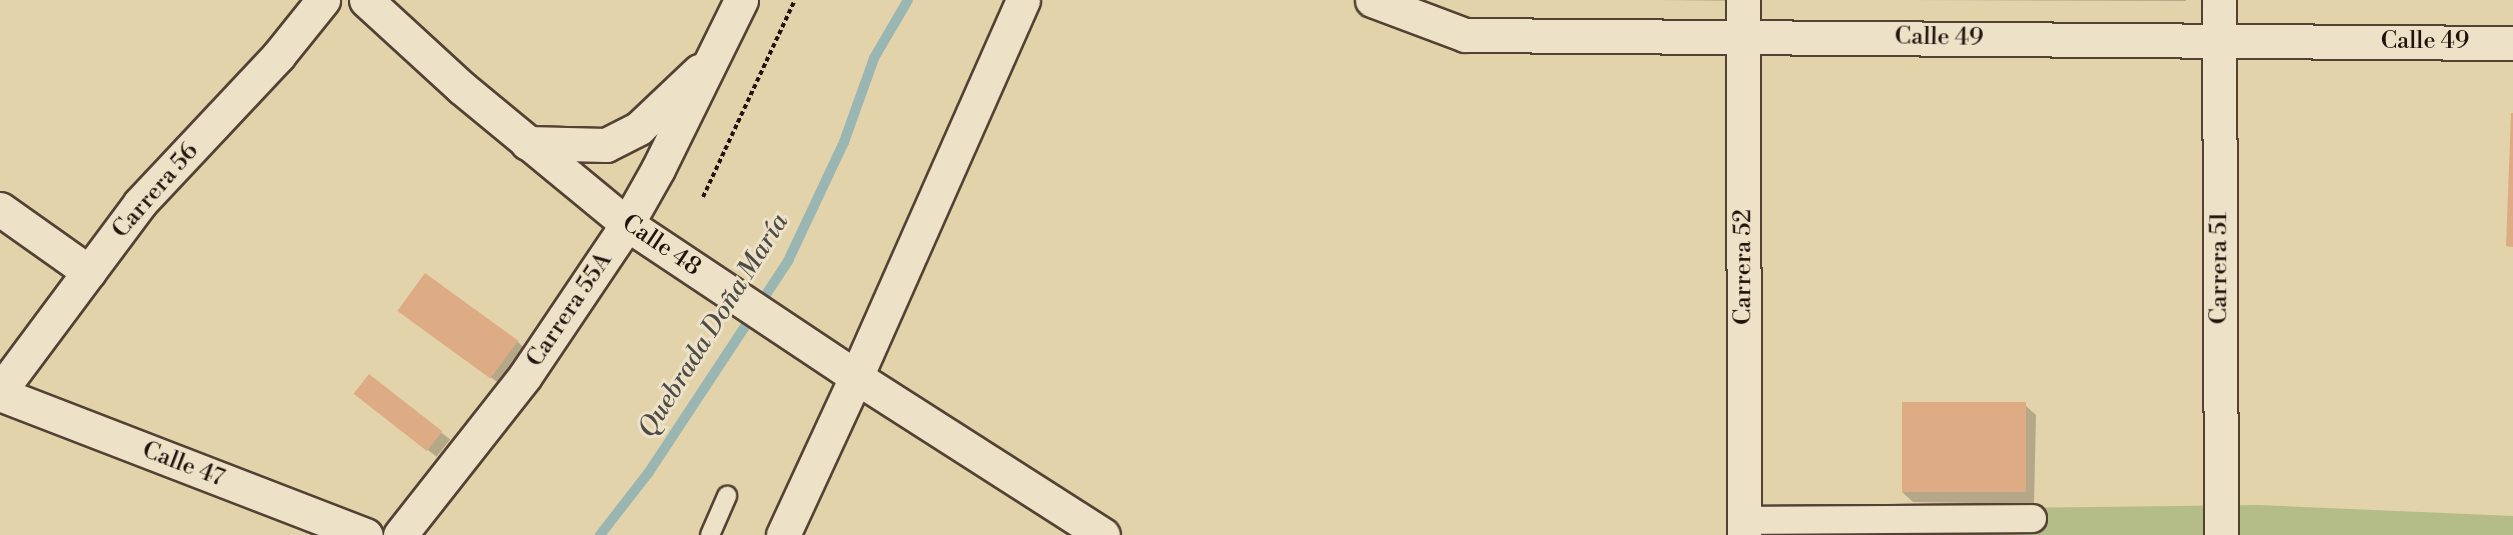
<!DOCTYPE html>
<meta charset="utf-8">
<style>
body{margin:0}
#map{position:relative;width:2513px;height:535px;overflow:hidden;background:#e3d3ab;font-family:"Libre Bodoni",serif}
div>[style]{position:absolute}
.green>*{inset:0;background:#b4bc88}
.shadow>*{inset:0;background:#0003;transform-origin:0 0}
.stream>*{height:10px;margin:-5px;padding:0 5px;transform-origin:5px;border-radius:5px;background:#99b6b3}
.building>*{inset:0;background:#deac84;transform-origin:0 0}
.path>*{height:4px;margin-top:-2px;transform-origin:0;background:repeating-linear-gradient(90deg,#23120c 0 4.5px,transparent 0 7.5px)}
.roads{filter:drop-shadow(2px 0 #534234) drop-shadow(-2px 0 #534234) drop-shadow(0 2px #534234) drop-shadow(0 -2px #534234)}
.service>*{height:18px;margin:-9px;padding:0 9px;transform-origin:9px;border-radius:9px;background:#ede2c8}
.pedestrian>*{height:27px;margin:-13.5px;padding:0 13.5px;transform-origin:13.5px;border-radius:13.5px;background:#ede2c8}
.minor>*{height:33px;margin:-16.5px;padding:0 16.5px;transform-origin:16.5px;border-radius:16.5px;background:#ede2c8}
.tertiary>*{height:33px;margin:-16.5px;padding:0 16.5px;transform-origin:16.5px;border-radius:16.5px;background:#ede2c8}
.secondary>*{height:33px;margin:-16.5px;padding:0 16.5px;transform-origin:16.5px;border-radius:16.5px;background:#ede2c8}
span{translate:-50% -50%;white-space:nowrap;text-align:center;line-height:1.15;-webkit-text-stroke:6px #ede2c8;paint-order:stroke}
.street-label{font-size:24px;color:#23120c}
.water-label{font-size:26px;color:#4c4b46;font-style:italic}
</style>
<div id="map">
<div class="green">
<div style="clip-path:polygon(2258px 505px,2513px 516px,2513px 535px,1755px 535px,1753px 511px)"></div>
</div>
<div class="shadow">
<div style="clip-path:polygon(1659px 0,1744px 0,1744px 1px)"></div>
<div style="clip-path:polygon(1913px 0,2186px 0,2186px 1px)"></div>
<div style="clip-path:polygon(400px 311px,517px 341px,525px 349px,500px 384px)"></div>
<div style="left:369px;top:376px;width:103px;height:22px;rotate:38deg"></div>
<div style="clip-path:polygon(2025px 405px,2036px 415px,2034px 504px,1913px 502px,1902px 492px)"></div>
</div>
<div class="stream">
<div style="left:600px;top:535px;width:80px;rotate:-52.1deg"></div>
<div style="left:649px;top:472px;width:253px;rotate:-56.6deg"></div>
<div style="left:788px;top:261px;width:132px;rotate:-64.8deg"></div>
<div style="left:844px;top:142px;width:89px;rotate:-70.3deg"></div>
<div style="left:874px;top:58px;width:67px;rotate:-59.6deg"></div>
</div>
<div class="building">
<div style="clip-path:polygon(2511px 113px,2513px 113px,2513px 247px,2506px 246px)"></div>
<div style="left:425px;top:273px;width:115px;height:47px;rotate:36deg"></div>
<div style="left:369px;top:374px;width:93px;height:25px;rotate:38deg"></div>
<div style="left:1902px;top:402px;width:124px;height:90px"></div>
</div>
<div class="path">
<div style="left:703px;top:197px;width:217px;rotate:-65deg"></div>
</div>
<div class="roads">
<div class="service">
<div style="left:710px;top:535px;width:43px;rotate:-66.4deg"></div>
</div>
<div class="pedestrian">
<div style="left:1744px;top:520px;width:288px;rotate:-0.4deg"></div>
</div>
<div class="minor">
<div style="left:1372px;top:0;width:99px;rotate:20.6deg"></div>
<div style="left:1465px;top:35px;width:1048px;rotate:0.44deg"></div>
<div style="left:0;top:209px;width:109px;rotate:35.3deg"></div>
<div style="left:0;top:391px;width:234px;rotate:-53.3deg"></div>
<div style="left:140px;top:203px;width:202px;rotate:-46.8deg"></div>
<div style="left:278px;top:56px;width:72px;rotate:-51.2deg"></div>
<div style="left:0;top:394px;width:392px;rotate:21.1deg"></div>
<div style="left:783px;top:535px;width:174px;rotate:-65.2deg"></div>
</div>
<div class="tertiary">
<div style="left:366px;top:0;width:130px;rotate:42.5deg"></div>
<div style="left:462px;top:88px;width:214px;rotate:39.5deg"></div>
<div style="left:627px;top:224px;width:275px;rotate:33.7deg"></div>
<div style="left:856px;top:377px;width:293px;rotate:32.6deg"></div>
<div style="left:1743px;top:0;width:535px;rotate:89.89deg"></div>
<div style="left:527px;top:143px;width:79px;rotate:1.5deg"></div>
<div style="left:606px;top:145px;width:37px;rotate:-27deg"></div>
<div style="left:639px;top:128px;width:83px;rotate:-43.5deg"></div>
<div style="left:856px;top:377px;width:412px;rotate:-66.1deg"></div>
<div style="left:400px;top:535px;width:202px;rotate:-51.8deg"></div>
<div style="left:525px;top:376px;width:183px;rotate:-56.1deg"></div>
<div style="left:627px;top:224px;width:63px;rotate:-60.6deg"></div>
<div style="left:658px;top:169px;width:188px;rotate:-63.8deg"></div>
</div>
<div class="secondary">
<div style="left:2219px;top:0;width:535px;rotate:89.79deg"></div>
</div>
</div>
<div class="street-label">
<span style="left:1939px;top:38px;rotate:1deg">Calle 49</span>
<span style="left:2425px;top:42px">Calle 49</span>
<span style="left:156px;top:191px;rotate:-49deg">Carrera 56</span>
<span style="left:661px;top:246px;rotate:34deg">Calle 48</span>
<span style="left:1744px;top:267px;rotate:-90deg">Carrera 52</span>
<span style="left:2220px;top:268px;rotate:-90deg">Carrera 51</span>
<span style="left:570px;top:310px;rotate:-56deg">Carrera 55A</span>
<span style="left:183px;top:465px;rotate:21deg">Calle 47</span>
</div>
<div class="water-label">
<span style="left:714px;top:326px;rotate:-58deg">Quebrada Doña María</span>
</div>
</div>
